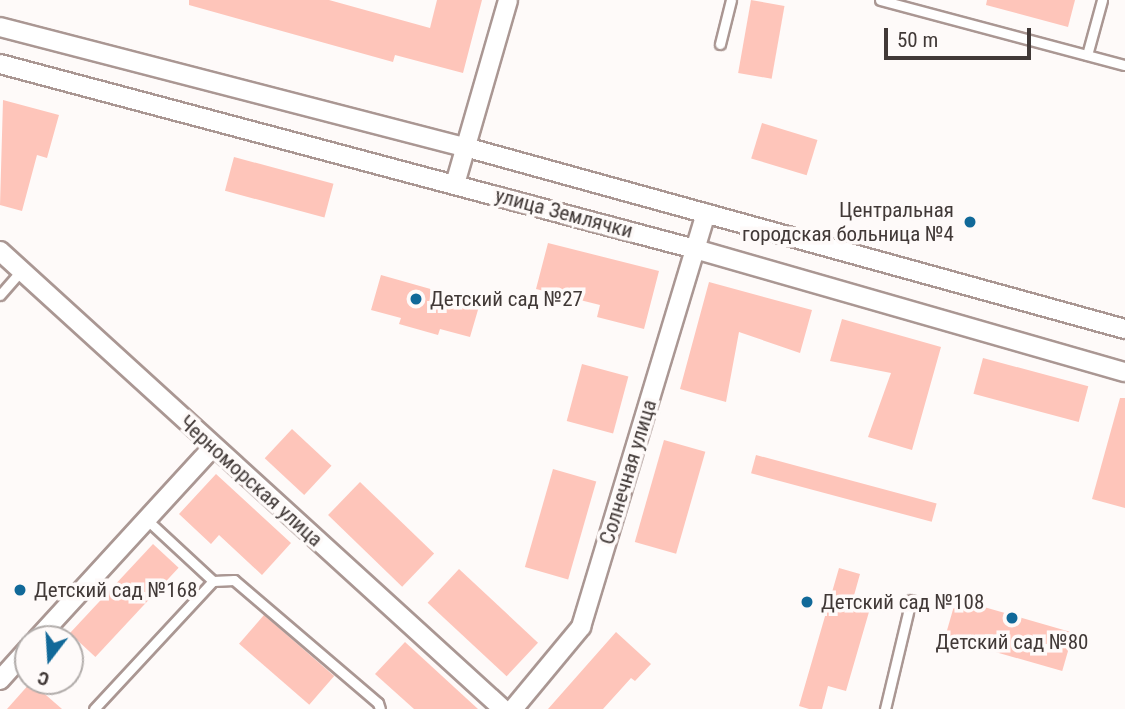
<!DOCTYPE html>
<meta charset="utf-8">
<style>
body{margin:0}
#map{position:relative;width:1125px;height:709px;overflow:hidden;background:#fefaf9;font-family:"Roboto Condensed",sans-serif}
div>[style]{position:absolute}
.building>*{inset:0;background:#fec5ba;transform-origin:0 0}
.roads{filter:drop-shadow(2px 0 #aa9793) drop-shadow(-2px 0 #aa9793) drop-shadow(0 2px #aa9793) drop-shadow(0 -2px #aa9793)}
.lane>*{height:9px;margin:-4.5px;padding:0 4.5px;transform-origin:4.5px;border-radius:4.5px;background:#fff}
.street>*{height:18px;margin:-9px;padding:0 9px;transform-origin:9px;border-radius:9px;background:#fff}
.dots>*{width:19px;height:19px;translate:-50% -50%;box-sizing:border-box;border:4px solid #fefaf9;border-radius:50%}
span{translate:-50% -50%;white-space:nowrap;text-align:center;line-height:1.15;-webkit-text-stroke:7px #fefaf9;paint-order:stroke}
.poi-label{font-size:21px;color:#413937}
.right{translate:-100% -50%;text-align:right}
.left{translate:0 -50%;text-align:left}
.street-label{font-size:21px;color:#413937}
.north{position:absolute;left:14px;top:625px;width:70px;height:70px;box-sizing:border-box;background:#fefaf9;border:2px solid #b2adab;border-radius:50%;rotate:197deg;font-size:19px;font-weight:700;line-height:28px;text-align:center;color:#413937}
.north::after{content:'';display:block;margin:auto;width:24px;height:32px;background:#116999;clip-path:polygon(50% 0,100% 100%,50% 72%,0 100%)}
.scale{position:absolute;left:884px;top:28px;width:147px;height:32px;box-sizing:border-box;border:4px solid #413937;border-top:0;padding-left:9px;font-size:21px;line-height:24px;white-space:nowrap;color:#413937;-webkit-text-stroke:5px #fefaf9;paint-order:stroke}
</style>
<div id="map">
<div class="building">
<div style="clip-path:polygon(189px 0,329px 0,430px 28px,437px 0,482px 0,463px 73px,395px 55px,393px 62px,189px 5px)"></div>
<div style="left:751px;top:0;width:34px;height:74px;rotate:10deg"></div>
<div style="clip-path:polygon(987px 0,1075px 0,1068px 27px,986px 5px)"></div>
<div style="clip-path:polygon(3px 100px,59px 115px,47px 158px,37px 155px,22px 211px,0 205px)"></div>
<div style="left:762px;top:123px;width:58px;height:37px;rotate:17deg"></div>
<div style="left:234px;top:157px;width:103px;height:35px;rotate:15deg"></div>
<div style="clip-path:polygon(548px 243px,659px 271px,644px 329px,597px 317px,600px 305px,536px 289px)"></div>
<div style="clip-path:polygon(381px 275px,480px 303px,470px 337px,440px 329px,438px 335px,399px 324px,401px 318px,371px 310px)"></div>
<div style="clip-path:polygon(709px 282px,812px 310px,800px 353px,739px 332px,726px 402px,680px 389px)"></div>
<div style="clip-path:polygon(842px 319px,941px 347px,912px 450px,868px 437px,891px 373px,830px 361px)"></div>
<div style="left:983px;top:358px;width:109px;height:37px;rotate:15deg"></div>
<div style="left:582px;top:364px;width:48px;height:59px;rotate:15deg"></div>
<div style="clip-path:polygon(1120px 398px,1125px 398px,1125px 508px,1092px 499px)"></div>
<div style="left:292px;top:429px;width:54px;height:40px;rotate:43deg"></div>
<div style="left:664px;top:440px;width:43px;height:106px;rotate:16deg"></div>
<div style="left:756px;top:455px;width:187px;height:19px;rotate:15deg"></div>
<div style="left:553px;top:469px;width:45px;height:102px;rotate:16deg"></div>
<div style="clip-path:polygon(216px 474px,291px 543px,262px 575px,219px 535px,211px 544px,179px 514px)"></div>
<div style="left:360px;top:482px;width:103px;height:46px;rotate:44deg"></div>
<div style="left:153px;top:544px;width:35px;height:122px;rotate:43deg"></div>
<div style="clip-path:polygon(839px 568px,860px 574px,853px 599px,871px 605px,846px 691px,828px 686px,822px 709px,809px 709px,799px 706px)"></div>
<div style="left:459px;top:569px;width:108px;height:46px;rotate:43deg"></div>
<div style="left:956px;top:599px;width:122px;height:40px;rotate:16deg"></div>
<div style="left:264px;top:615px;width:93px;height:38px;rotate:41deg"></div>
<div style="clip-path:polygon(616px 632px,651px 664px,635px 681px,631px 678px,603px 709px,548px 709px)"></div>
<div style="clip-path:polygon(405px 642px,478px 709px,414px 709px,375px 674px)"></div>
<div style="clip-path:polygon(31px 682px,62px 709px,7px 709px)"></div>
</div>
<div class="roads">
<div class="lane">
<div style="left:880px;top:0;width:253px;rotate:14.9deg"></div>
<div style="left:720px;top:44px;width:45px;rotate:-76deg"></div>
<div style="left:1087px;top:55px;width:57px;rotate:-74.7deg"></div>
<div style="left:0;top:295px;width:32px;rotate:-49deg"></div>
<div style="left:145px;top:518px;width:93px;rotate:42.8deg"></div>
<div style="left:94px;top:709px;width:175px;rotate:-47.1deg"></div>
<div style="left:213px;top:581px;width:21px;rotate:-3deg"></div>
<div style="left:234px;top:580px;width:189px;rotate:40.5deg"></div>
<div style="left:378px;top:703px;width:6px;rotate:72deg"></div>
<div style="left:885px;top:709px;width:112px;rotate:-76.6deg"></div>
</div>
<div class="street">
<div style="left:0;top:27px;width:480px;rotate:14.5deg"></div>
<div style="left:465px;top:147px;width:685px;rotate:15.42deg"></div>
<div style="left:0;top:64px;width:719px;rotate:14.91deg"></div>
<div style="left:695px;top:249px;width:447px;rotate:16deg"></div>
<div style="left:455px;top:184px;width:191px;rotate:-73.9deg"></div>
<div style="left:0;top:251px;width:680px;rotate:42.32deg"></div>
<div style="left:37px;top:639px;width:260px;rotate:-47.5deg"></div>
<div style="left:0;top:680px;width:42px;rotate:-47.9deg"></div>
<div style="left:513px;top:709px;width:107px;rotate:-50.3deg"></div>
<div style="left:581px;top:627px;width:432px;rotate:-73.2deg"></div>
</div>
</div>
<div class="dots">
<div style="left:970px;top:222px;background:#116999"></div>
<div style="left:416px;top:299px;background:#116999"></div>
<div style="left:20px;top:590px;background:#116999"></div>
<div style="left:807px;top:602px;background:#116999"></div>
<div style="left:1012px;top:618px;background:#116999"></div>
</div>
<div class="poi-label">
<span class="right" style="left:954px;top:222px">Центральная<br>городская больница №4</span>
<span class="left" style="left:430px;top:299px">Детский сад №27</span>
<span class="left" style="left:34px;top:590px">Детский сад №168</span>
<span class="left" style="left:821px;top:602px">Детский сад №108</span>
<span style="left:1012px;top:642px">Детский сад №80</span>
</div>
<div class="street-label">
<span style="left:564px;top:213px;rotate:15deg">улица Землячки</span>
<span style="left:628px;top:472px;rotate:-73deg">Солнечная улица</span>
<span style="left:251px;top:481px;rotate:42deg">Черноморская улица</span>
</div>
<div class="north">С</div>
<div class="scale">50 m</div>
</div>
